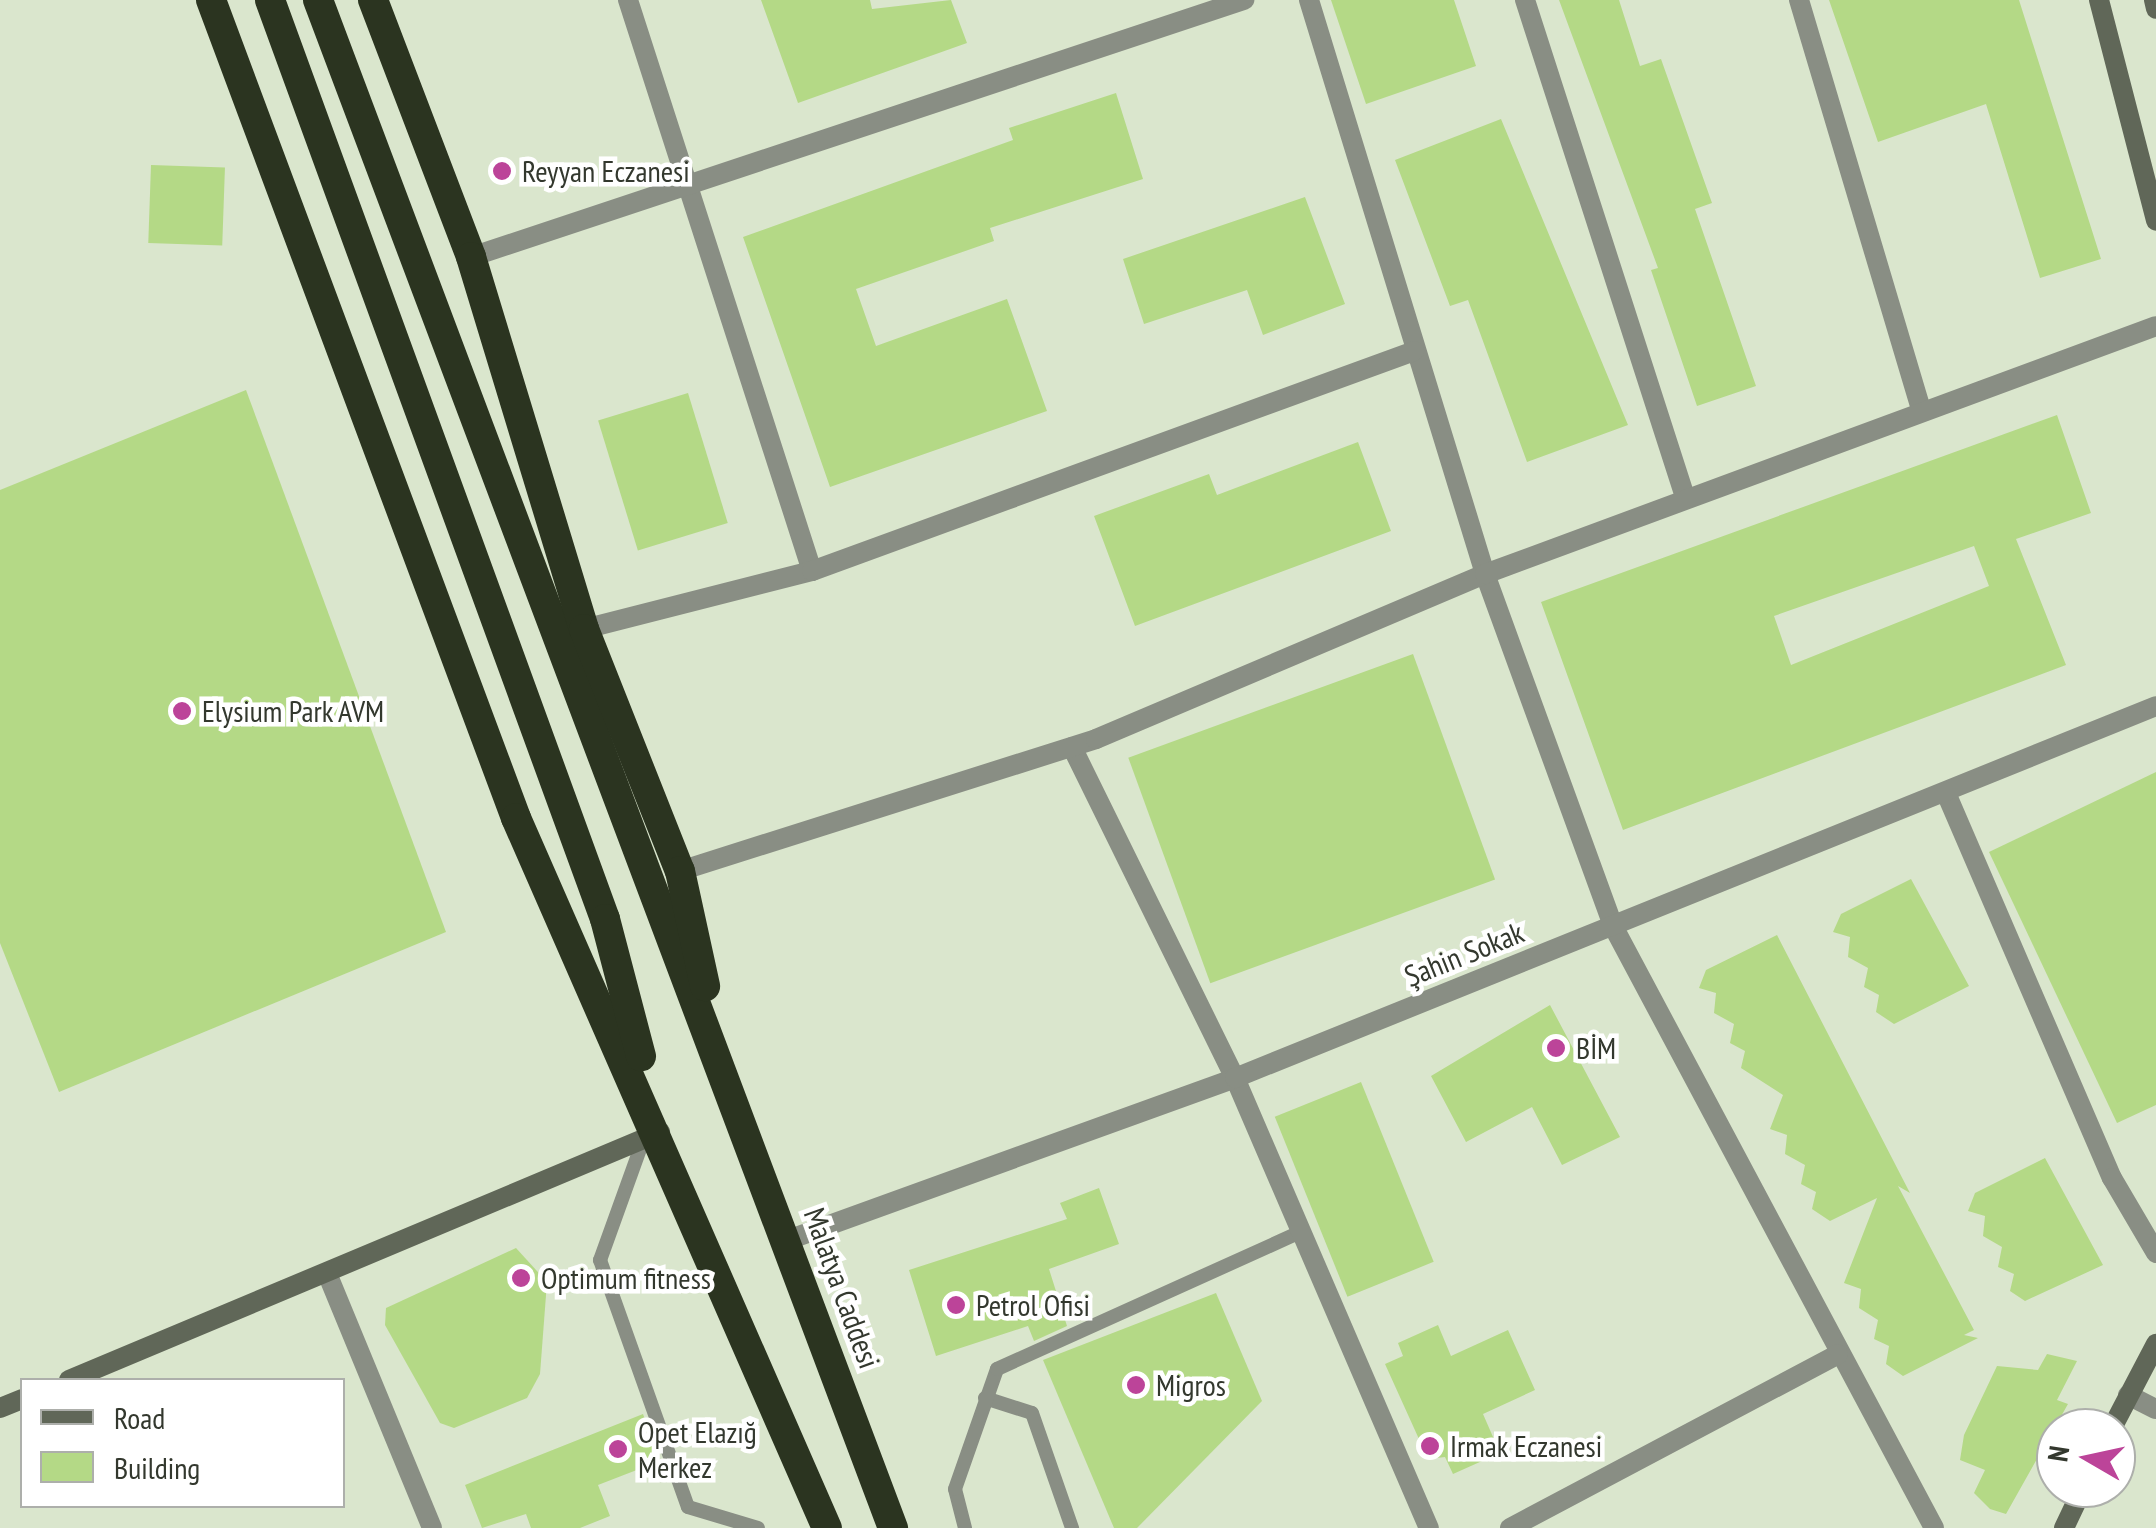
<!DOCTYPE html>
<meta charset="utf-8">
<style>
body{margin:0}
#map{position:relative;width:2156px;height:1528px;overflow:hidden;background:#dae6cd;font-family:"PT Sans Narrow",sans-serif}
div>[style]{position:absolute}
.building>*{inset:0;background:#b4d986;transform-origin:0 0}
.lane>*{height:14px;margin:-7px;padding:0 7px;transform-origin:7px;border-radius:7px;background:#898e84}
.street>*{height:20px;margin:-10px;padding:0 10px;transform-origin:10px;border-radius:10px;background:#898e84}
.secondary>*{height:20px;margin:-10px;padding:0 10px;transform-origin:10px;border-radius:10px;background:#606758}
.highway>*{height:30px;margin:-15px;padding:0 15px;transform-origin:15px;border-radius:15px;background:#2b3420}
.dots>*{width:28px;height:28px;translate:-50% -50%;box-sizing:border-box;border:5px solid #fff;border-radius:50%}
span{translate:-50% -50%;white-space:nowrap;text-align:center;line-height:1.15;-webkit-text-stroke:9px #fff;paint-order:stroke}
.poi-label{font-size:30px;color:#33382e}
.left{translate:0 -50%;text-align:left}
.street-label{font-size:30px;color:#33382e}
.legend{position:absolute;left:20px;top:1378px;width:325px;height:130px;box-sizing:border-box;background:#fff;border:2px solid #adafab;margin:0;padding:12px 18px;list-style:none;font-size:30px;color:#33382e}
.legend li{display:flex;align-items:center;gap:20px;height:50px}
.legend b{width:50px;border:2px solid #adafab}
.north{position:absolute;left:2036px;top:1408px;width:100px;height:100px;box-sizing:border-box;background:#fff;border:2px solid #adafab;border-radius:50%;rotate:279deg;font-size:28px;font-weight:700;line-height:40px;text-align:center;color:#33382e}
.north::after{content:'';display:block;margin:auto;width:35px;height:45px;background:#bc4499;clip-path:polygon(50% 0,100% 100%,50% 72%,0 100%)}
</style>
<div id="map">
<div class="building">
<div style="clip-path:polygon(761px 0,870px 0,872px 9px,951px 0,967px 43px,798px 103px)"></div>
<div style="clip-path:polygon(1331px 0,1454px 0,1476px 66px,1366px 104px)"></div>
<div style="clip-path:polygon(1559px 0,1619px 0,1640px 66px,1661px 59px,1712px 203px,1695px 209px,1756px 386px,1697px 406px,1651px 270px,1658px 268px)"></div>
<div style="clip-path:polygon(1829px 0,2019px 0,2101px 259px,2040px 278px,1986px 104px,1878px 142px)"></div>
<div style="clip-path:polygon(1116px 93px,1143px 179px,990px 228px,994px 241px,856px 289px,876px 346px,1007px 299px,1047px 411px,830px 487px,743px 237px,1013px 140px,1009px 128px)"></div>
<div style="clip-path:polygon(1501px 119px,1628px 425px,1527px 462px,1468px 300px,1450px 306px,1395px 160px)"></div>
<div style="left:151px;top:165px;width:74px;height:78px;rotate:2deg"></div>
<div style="clip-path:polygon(1305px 197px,1345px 304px,1263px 335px,1247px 290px,1144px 324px,1123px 259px)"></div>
<div style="clip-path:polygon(246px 390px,446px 932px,59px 1092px,0 943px,0 490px)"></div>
<div style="left:688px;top:393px;width:136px;height:94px;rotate:73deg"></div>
<div style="clip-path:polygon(evenodd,2057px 415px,2091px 513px,2016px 539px,2066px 665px,1623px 830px,1541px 602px,2057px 415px,1974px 546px,1989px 586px,1791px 665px,1774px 616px,1974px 546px)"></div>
<div style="clip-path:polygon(1358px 442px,1391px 531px,1135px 626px,1094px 516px,1209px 474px,1217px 495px)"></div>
<div style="left:1413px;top:654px;width:240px;height:303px;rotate:70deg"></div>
<div style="clip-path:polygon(2156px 772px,2156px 1105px,2117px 1123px,1989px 852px)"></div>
<div style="clip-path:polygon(1911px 879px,1969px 986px,1894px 1024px,1876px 1012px,1879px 995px,1864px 987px,1868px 968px,1848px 957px,1850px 937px,1833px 932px,1841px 914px)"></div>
<div style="clip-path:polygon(1777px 935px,1910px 1193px,1898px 1186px,1974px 1330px,1964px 1335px,1978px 1338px,1903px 1376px,1886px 1364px,1889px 1346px,1874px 1339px,1878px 1320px,1859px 1308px,1861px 1289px,1844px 1283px,1877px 1198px,1830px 1221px,1812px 1209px,1816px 1192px,1801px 1184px,1805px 1165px,1785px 1154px,1787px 1135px,1770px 1129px,1783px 1095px,1741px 1068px,1745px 1051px,1730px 1043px,1734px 1024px,1714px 1013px,1716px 993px,1699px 988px,1706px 970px)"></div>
<div style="clip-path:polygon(1550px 1005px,1620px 1137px,1562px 1165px,1532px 1107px,1466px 1142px,1431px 1076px)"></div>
<div style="left:1361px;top:1082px;width:194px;height:93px;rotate:68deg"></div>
<div style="clip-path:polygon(2045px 1158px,2103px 1265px,2025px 1301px,2010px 1291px,2014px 1274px,1998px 1267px,2002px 1247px,1983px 1236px,1985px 1216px,1968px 1211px,1975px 1193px)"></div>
<div style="clip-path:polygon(1099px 1188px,1119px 1244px,1049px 1269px,1067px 1326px,1034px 1341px,1028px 1326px,936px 1356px,909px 1270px,1067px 1219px,1060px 1203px)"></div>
<div style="clip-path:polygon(516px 1248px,547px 1282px,540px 1374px,527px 1398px,454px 1428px,440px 1423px,385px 1325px,386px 1308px)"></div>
<div style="clip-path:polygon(1216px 1293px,1262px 1401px,1137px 1528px,1114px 1528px,1043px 1360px)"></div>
<div style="clip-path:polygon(1438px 1325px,1451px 1356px,1508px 1330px,1535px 1390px,1483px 1414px,1500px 1453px,1453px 1474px,1445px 1457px,1428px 1459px,1385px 1364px,1403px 1356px,1398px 1343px)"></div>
<div style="clip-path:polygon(2047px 1354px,2077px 1361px,2057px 1400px,2068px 1404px,2006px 1514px,1990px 1509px,1974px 1493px,1985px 1470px,1960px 1460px,1964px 1435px,1997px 1366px,2038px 1370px)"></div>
<div style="clip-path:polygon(643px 1414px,660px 1461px,598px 1485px,610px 1516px,580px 1528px,531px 1528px,526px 1514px,482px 1528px,465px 1485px)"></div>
</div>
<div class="lane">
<div style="left:644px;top:1138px;width:130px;rotate:109.8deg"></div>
<div style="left:600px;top:1260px;width:262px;rotate:70.4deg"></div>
<div style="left:688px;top:1507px;width:73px;rotate:16.7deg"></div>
<div style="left:985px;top:1398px;width:49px;rotate:17.7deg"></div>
<div style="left:1032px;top:1413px;width:122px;rotate:70.8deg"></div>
<div style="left:965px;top:1528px;width:40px;rotate:-104.4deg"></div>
<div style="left:955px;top:1489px;width:127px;rotate:-70.7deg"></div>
<div style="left:997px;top:1369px;width:333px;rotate:-24.3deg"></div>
</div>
<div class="street">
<div style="left:628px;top:0;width:600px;rotate:72.14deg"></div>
<div style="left:1309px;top:0;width:600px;rotate:72.95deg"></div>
<div style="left:1485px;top:574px;width:375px;rotate:70deg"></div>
<div style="left:1613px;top:926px;width:682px;rotate:61.93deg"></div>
<div style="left:1525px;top:0;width:522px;rotate:72.15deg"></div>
<div style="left:1799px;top:0;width:426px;rotate:73.4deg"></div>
<div style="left:471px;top:257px;width:815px;rotate:-18.39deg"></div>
<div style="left:584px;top:629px;width:235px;rotate:-14.3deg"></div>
<div style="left:812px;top:571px;width:641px;rotate:-20.07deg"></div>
<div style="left:1072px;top:747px;width:369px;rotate:63.8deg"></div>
<div style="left:1235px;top:1078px;width:490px;rotate:66.7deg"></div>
<div style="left:1946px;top:793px;width:419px;rotate:66.7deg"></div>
<div style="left:2112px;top:1178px;width:87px;rotate:59.6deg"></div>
<div style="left:680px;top:871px;width:436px;rotate:-17.6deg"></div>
<div style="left:1096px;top:739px;width:423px;rotate:-23deg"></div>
<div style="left:1485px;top:574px;width:715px;rotate:-20.28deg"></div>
<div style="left:788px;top:1240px;width:475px;rotate:-19.9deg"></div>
<div style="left:1235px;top:1078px;width:993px;rotate:-21.99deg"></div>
<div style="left:329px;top:1278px;width:270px;rotate:67.6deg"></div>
<div style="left:2128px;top:1395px;width:31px;rotate:27deg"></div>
<div style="left:1510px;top:1528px;width:371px;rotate:-27.9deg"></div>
</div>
<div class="secondary">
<div style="left:2099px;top:0;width:228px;rotate:75.5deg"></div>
<div style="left:2154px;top:0;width:9px;rotate:77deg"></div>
<div style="left:69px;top:1380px;width:641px;rotate:-22.76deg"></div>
<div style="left:0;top:1408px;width:24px;rotate:-22deg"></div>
<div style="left:2112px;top:1428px;width:95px;rotate:-62.4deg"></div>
<div style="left:2064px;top:1528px;width:44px;rotate:-64.6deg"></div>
</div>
<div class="highway">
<div style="left:211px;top:0;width:873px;rotate:69.55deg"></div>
<div style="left:516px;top:818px;width:775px;rotate:66.35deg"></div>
<div style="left:270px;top:0;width:978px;rotate:69.97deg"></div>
<div style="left:605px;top:919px;width:142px;rotate:75.3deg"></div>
<div style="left:318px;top:0;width:1633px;rotate:69.38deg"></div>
<div style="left:373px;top:0;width:275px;rotate:69.1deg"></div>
<div style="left:471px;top:257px;width:389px;rotate:73.1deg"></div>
<div style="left:584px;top:629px;width:260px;rotate:68.4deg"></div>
<div style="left:680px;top:871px;width:118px;rotate:77.7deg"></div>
</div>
<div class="dots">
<div style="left:502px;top:171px;background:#bc4499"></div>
<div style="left:182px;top:711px;background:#bc4499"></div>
<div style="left:1556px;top:1048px;background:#bc4499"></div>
<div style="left:521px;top:1278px;background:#bc4499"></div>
<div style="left:956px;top:1305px;background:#bc4499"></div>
<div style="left:1136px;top:1385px;background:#bc4499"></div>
<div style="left:1430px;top:1446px;background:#bc4499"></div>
<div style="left:618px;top:1449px;background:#bc4499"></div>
</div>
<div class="poi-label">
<span class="left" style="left:522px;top:171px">Reyyan Eczanesi</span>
<span class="left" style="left:202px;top:711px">Elysium Park AVM</span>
<span class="left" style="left:1576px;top:1048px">BİM</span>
<span class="left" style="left:541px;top:1278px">Optimum fitness</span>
<span class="left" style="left:976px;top:1305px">Petrol Ofisi</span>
<span class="left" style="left:1156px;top:1385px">Migros</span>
<span class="left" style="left:638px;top:1449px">Opet Elazığ<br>Merkez</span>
<span class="left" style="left:1450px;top:1446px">Irmak Eczanesi</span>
</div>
<div class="street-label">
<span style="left:1464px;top:954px;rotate:-22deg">Şahin Sokak</span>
<span style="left:842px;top:1288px;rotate:70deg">Malatya Caddesi</span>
</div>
<ul class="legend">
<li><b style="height:12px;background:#606758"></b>Road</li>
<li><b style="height:28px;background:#b4d986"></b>Building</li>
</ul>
<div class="north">N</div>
</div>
